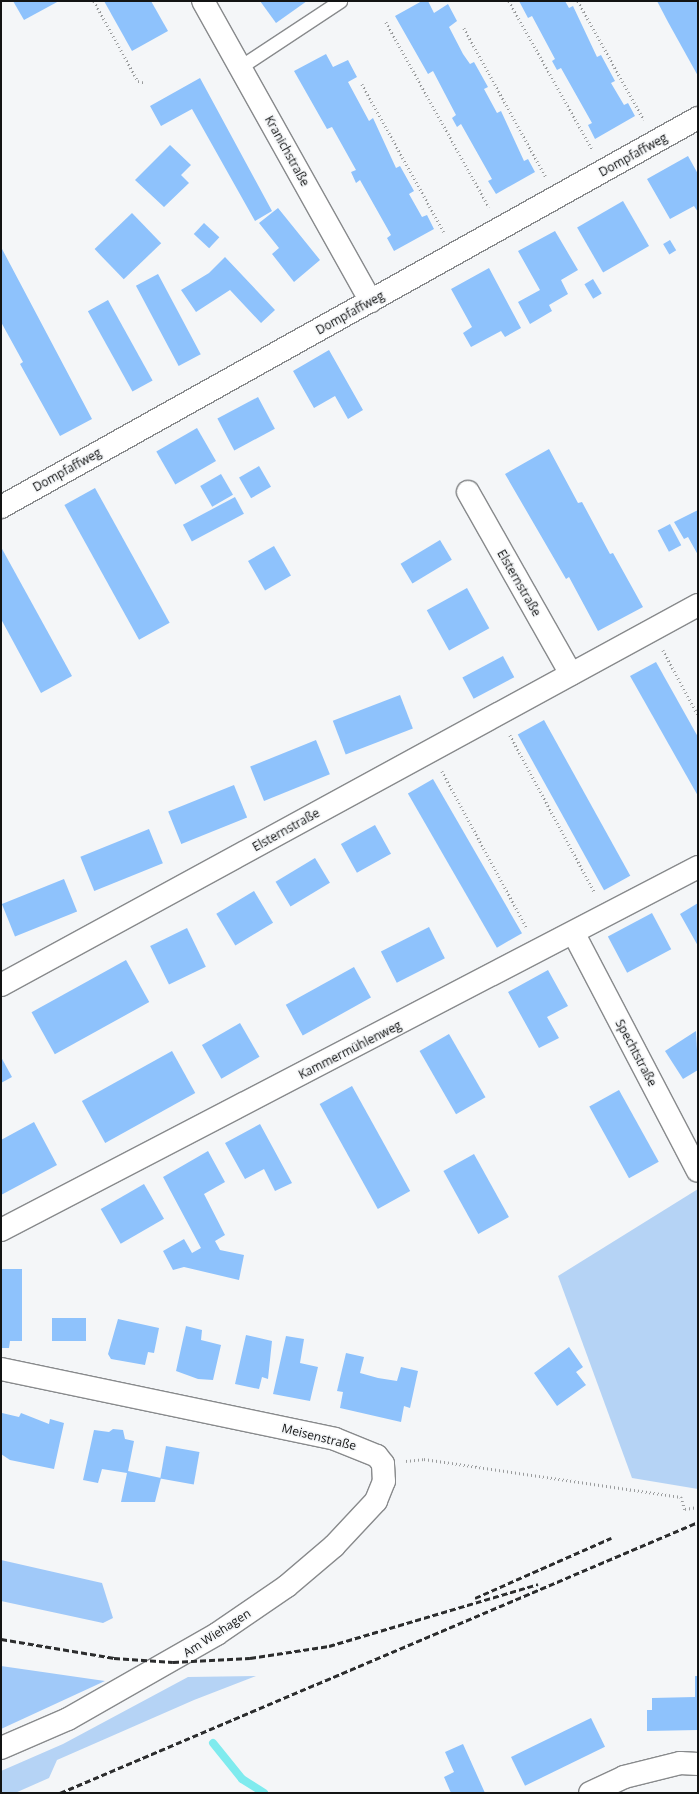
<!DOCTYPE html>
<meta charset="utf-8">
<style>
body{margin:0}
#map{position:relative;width:699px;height:1794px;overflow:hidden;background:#f4f6f8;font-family:"Open Sans",sans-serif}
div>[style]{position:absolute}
.green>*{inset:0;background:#b5d3f5}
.forest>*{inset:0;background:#a0c9f9}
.stream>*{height:8px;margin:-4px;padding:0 4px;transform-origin:4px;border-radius:4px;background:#7febee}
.building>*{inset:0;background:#8ec2fc;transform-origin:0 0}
.path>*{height:2.5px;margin-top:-1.25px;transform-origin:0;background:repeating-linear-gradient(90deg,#9a9c9d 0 1px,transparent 0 4px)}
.roads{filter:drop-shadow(1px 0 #888a8c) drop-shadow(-1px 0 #888a8c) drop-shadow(0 1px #888a8c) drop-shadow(0 -1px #888a8c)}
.lane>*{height:13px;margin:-6.5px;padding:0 6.5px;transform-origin:6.5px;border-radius:6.5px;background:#fff}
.street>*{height:22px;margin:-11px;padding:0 11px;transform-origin:11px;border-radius:11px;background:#fff}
.rail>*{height:3px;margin-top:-1.5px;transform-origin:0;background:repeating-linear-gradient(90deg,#2c2d2e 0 6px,transparent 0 9px)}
span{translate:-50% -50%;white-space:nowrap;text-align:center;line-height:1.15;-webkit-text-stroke:3px #f4f6f8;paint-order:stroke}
.street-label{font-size:12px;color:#131414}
.frame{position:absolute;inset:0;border:2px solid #131414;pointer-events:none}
</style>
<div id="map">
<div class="green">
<div style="clip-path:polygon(698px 1189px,698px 1489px,632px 1478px,558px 1276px)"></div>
<div style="clip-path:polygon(256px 1676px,194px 1700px,57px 1760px,49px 1778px,15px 1793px,1px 1793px,1px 1771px,63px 1744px,188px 1677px)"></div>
</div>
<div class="forest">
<div style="clip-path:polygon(1px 1560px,102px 1583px,113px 1618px,103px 1623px,1px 1601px)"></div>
<div style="clip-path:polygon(1px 1666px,105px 1681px,1px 1729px)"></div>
</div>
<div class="stream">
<div style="left:213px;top:1743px;width:46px;rotate:51.1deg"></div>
<div style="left:242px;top:1779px;width:26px;rotate:32deg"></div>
</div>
<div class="building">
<div style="clip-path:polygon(13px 1px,59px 1px,24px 20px)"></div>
<div style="clip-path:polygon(104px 1px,151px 1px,168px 31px,132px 51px)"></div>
<div style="clip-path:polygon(260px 1px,307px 1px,276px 23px)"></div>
<div style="clip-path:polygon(422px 1px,428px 1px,434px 13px,448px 4px,457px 21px,449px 27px,463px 54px,470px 64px,474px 62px,488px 87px,484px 89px,497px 113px,501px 111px,524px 161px,528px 159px,535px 172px,496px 194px,488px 181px,492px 179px,461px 124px,457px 127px,452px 118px,456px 115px,433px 71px,428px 74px,395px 16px)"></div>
<div style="clip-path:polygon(519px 1px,565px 1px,569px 8px,573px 6px,597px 57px,601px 55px,615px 81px,611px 83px,624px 105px,628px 103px,635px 116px,595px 139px,588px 125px,592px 123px,561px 68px,557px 70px,552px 61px,555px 59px,532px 16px,528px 18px)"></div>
<div style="clip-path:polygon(657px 1px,698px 1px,698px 76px,668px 22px)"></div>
<div style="clip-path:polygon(326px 54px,333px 67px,348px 60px,357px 77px,348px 82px,369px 121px,373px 118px,396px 168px,400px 166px,414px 191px,409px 194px,422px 217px,427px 215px,434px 229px,394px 251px,387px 238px,391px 235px,360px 180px,356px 183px,351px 172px,356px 170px,332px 127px,327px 129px,294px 71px)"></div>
<div style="clip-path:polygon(200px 78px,272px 211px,255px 221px,192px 109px,161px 126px,150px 106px)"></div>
<div style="clip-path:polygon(170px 145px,191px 165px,181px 175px,189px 183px,164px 207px,135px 180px)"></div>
<div style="clip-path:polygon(688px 156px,698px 174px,698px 212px,694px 206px,670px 219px,647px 179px)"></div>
<div style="left:623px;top:201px;width:52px;height:53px;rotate:60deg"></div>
<div style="clip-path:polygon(278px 208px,320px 260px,294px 282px,272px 254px,279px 248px,259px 223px)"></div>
<div style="left:132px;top:213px;width:42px;height:52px;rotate:46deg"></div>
<div style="left:204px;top:223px;width:21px;height:15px;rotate:43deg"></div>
<div style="clip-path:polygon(555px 231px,578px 270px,561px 280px,568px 294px,549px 305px,552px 311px,530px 324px,518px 302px,540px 290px,518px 251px)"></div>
<div style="left:670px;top:240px;width:12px;height:8px;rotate:59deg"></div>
<div style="clip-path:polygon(1px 247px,92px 419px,60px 436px,20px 364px,23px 362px,1px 322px)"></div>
<div style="clip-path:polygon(225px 257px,275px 310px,261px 323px,230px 290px,196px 312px,181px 290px,209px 273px)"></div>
<div style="clip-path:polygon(489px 268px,521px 328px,505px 337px,501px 331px,471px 347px,463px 333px,472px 327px,451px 289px)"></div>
<div style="left:158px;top:274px;width:91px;height:25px;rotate:62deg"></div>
<div style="left:593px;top:279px;width:17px;height:10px;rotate:59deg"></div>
<div style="left:108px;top:300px;width:92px;height:23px;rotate:61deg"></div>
<div style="clip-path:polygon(329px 350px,363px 410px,348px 419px,335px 396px,314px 408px,293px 371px)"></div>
<div style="left:258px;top:397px;width:36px;height:46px;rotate:62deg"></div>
<div style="left:197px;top:428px;width:38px;height:47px;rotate:60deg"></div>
<div style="clip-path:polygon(549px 449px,578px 503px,582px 502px,610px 554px,613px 553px,643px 607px,598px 631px,569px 577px,566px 579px,505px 474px)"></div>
<div style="left:259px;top:466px;width:24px;height:23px;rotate:60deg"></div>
<div style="left:221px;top:474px;width:24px;height:24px;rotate:60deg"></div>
<div style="left:95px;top:488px;width:154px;height:35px;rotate:61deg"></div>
<div style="left:235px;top:497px;width:19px;height:59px;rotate:62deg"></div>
<div style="clip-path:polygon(698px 510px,698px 555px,688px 537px,684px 539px,674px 522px)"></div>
<div style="left:670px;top:524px;width:24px;height:14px;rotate:62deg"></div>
<div style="left:440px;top:540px;width:23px;height:46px;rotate:59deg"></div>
<div style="left:274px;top:546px;width:34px;height:30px;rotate:60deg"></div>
<div style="clip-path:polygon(1px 547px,72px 676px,41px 693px,1px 619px)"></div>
<div style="left:467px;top:588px;width:46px;height:46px;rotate:61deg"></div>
<div style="left:503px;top:656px;width:24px;height:46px;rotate:62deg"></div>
<div style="clip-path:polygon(656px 662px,698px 737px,698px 796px,630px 676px)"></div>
<div style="left:400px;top:695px;width:36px;height:72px;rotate:69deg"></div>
<div style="left:544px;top:720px;width:178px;height:30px;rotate:61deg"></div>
<div style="left:316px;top:740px;width:37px;height:71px;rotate:68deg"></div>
<div style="left:433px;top:779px;width:178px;height:29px;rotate:60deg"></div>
<div style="left:234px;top:785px;width:35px;height:71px;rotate:68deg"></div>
<div style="left:375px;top:825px;width:33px;height:39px;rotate:61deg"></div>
<div style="left:149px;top:829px;width:37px;height:74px;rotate:68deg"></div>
<div style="left:315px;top:858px;width:29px;height:46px;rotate:59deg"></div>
<div style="left:64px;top:879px;width:35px;height:67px;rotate:68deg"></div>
<div style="left:254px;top:891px;width:37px;height:44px;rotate:59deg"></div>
<div style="clip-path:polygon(698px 903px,698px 946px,680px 914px)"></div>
<div style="left:652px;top:913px;width:41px;height:50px;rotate:62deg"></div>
<div style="left:429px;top:927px;width:35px;height:54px;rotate:63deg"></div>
<div style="left:187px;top:928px;width:43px;height:41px;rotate:64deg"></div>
<div style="left:126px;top:960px;width:48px;height:108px;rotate:61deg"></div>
<div style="left:354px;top:967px;width:35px;height:78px;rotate:61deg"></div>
<div style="clip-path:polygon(548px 970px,568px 1006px,547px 1017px,559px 1038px,539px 1048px,508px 992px)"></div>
<div style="left:240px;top:1023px;width:39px;height:44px;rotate:60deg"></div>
<div style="clip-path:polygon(696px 1031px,698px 1070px,683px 1079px,665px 1051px)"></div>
<div style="left:449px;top:1034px;width:73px;height:34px;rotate:60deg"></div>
<div style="left:172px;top:1051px;width:48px;height:103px;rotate:61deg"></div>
<div style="clip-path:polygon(1px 1057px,12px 1077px,1px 1083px)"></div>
<div style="left:352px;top:1086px;width:120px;height:37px;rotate:61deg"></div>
<div style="left:619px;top:1090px;width:82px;height:34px;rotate:61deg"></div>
<div style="clip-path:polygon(34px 1122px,57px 1165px,1px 1195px,1px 1140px)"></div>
<div style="clip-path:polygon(260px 1124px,292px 1183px,275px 1191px,264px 1169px,245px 1179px,225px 1143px)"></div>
<div style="clip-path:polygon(208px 1151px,225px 1182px,204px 1194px,225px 1235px,215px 1241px,220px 1250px,244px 1255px,239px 1280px,184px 1267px,173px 1270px,163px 1251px,184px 1239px,192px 1253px,201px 1248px,163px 1177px)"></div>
<div style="left:474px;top:1154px;width:72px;height:35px;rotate:61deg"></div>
<div style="left:144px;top:1184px;width:40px;height:50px;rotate:60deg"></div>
<div style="clip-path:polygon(1px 1269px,22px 1269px,22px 1341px,10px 1341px,9px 1348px,1px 1348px)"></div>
<div style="left:52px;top:1318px;width:34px;height:23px"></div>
<div style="clip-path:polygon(118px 1319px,159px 1328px,154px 1353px,148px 1352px,145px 1365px,111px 1359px,108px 1354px)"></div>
<div style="clip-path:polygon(186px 1326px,202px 1330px,201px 1340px,221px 1345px,213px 1380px,198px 1379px,176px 1371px)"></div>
<div style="clip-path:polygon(246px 1335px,272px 1341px,268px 1379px,262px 1377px,259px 1389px,235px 1384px)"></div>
<div style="clip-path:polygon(286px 1336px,304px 1339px,300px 1363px,318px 1367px,310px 1401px,273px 1394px)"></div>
<div style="clip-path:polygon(569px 1347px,583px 1367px,576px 1372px,586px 1385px,557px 1406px,534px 1373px)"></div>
<div style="clip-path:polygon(346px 1353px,364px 1357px,360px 1373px,378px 1378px,397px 1381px,401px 1367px,418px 1371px,410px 1408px,404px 1406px,401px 1422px,340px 1408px,343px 1392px,337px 1391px)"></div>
<div style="clip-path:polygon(2px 1413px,19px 1417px,21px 1413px,49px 1424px,50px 1419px,64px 1423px,54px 1469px,10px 1460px,1px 1454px)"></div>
<div style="clip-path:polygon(113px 1429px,123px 1430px,125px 1439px,134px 1441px,128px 1471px,161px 1478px,155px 1502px,121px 1502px,127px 1473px,102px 1469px,98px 1483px,83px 1480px,94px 1430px,109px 1432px)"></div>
<div style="left:166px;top:1446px;width:34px;height:33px;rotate:10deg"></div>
<div style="clip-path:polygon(695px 1676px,698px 1676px,698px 1730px,647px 1731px,647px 1710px,652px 1710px,652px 1698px,695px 1697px)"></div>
<div style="left:591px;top:1718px;width:32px;height:89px;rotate:64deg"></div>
<div style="clip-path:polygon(463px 1744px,485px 1793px,451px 1793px,444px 1777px,454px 1772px,445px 1752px)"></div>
</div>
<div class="path">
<div style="left:94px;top:1px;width:91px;rotate:61.2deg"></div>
<div style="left:138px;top:81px;width:7px;rotate:16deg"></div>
<div style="left:509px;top:1px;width:170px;rotate:60.7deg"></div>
<div style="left:578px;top:1px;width:136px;rotate:61deg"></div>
<div style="left:386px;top:22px;width:212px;rotate:60.9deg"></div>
<div style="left:464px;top:28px;width:170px;rotate:61.2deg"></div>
<div style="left:362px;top:84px;width:169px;rotate:61deg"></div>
<div style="left:663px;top:650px;width:74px;rotate:61.7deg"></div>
<div style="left:510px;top:735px;width:179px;rotate:61.7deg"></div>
<div style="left:442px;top:771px;width:179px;rotate:61.6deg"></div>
<div style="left:406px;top:1461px;width:18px;rotate:-6deg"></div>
<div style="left:424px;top:1459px;width:260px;rotate:8.4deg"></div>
<div style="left:681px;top:1497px;width:13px;rotate:72deg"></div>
<div style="left:685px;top:1509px;width:13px;rotate:-9deg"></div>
</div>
<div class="roads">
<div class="lane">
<div style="left:240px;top:67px;width:120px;rotate:-33.4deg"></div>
</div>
<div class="street">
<div style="left:203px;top:1px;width:344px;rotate:60.8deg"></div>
<div style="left:468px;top:492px;width:209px;rotate:60.5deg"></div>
<div style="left:1px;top:507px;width:798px;rotate:-29.17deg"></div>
<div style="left:574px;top:934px;width:267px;rotate:62.4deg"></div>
<div style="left:1px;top:985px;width:794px;rotate:-28.6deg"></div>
<div style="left:1px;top:1230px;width:786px;rotate:-27.51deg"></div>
<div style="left:1px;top:1369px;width:341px;rotate:11.8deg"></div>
<div style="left:335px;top:1439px;width:45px;rotate:22deg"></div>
<div style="left:377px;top:1456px;width:10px;rotate:53deg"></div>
<div style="left:383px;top:1464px;width:17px;rotate:87deg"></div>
<div style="left:384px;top:1481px;width:22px;rotate:112deg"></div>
<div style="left:376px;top:1501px;width:62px;rotate:133deg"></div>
<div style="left:334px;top:1546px;width:62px;rotate:139.6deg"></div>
<div style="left:287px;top:1586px;width:85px;rotate:145.6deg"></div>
<div style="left:217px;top:1634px;width:172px;rotate:150.3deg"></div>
<div style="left:68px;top:1719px;width:73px;rotate:156.6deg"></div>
<div style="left:590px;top:1793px;width:38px;rotate:-25deg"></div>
<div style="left:624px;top:1777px;width:58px;rotate:-14deg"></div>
<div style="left:680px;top:1763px;width:18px;rotate:3deg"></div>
</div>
</div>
<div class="rail">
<div style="left:475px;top:1598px;width:149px;rotate:-23.8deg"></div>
<div style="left:1px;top:1639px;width:115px;rotate:9.5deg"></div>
<div style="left:114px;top:1658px;width:59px;rotate:3.9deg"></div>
<div style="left:173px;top:1662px;width:77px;rotate:-3deg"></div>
<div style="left:250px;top:1658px;width:80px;rotate:-8.6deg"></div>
<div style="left:329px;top:1646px;width:218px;rotate:-16.5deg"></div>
<div style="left:60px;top:1793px;width:693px;rotate:-23.01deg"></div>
</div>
<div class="street-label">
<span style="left:287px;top:151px;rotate:61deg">Kranichstraße</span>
<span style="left:633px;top:155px;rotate:-29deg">Dompfaffweg</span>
<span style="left:350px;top:313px;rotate:-29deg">Dompfaffweg</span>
<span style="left:67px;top:470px;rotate:-29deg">Dompfaffweg</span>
<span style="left:519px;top:583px;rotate:60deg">Elsternstraße</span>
<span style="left:286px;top:830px;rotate:-29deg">Elsternstraße</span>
<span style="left:350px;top:1050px;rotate:-27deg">Kammermühlenweg</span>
<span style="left:636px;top:1053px;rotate:62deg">Spechtstraße</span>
<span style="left:319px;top:1437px;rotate:14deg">Meisenstraße</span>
<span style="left:217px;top:1633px;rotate:-33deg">Am Wiehagen</span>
</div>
<div class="frame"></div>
</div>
